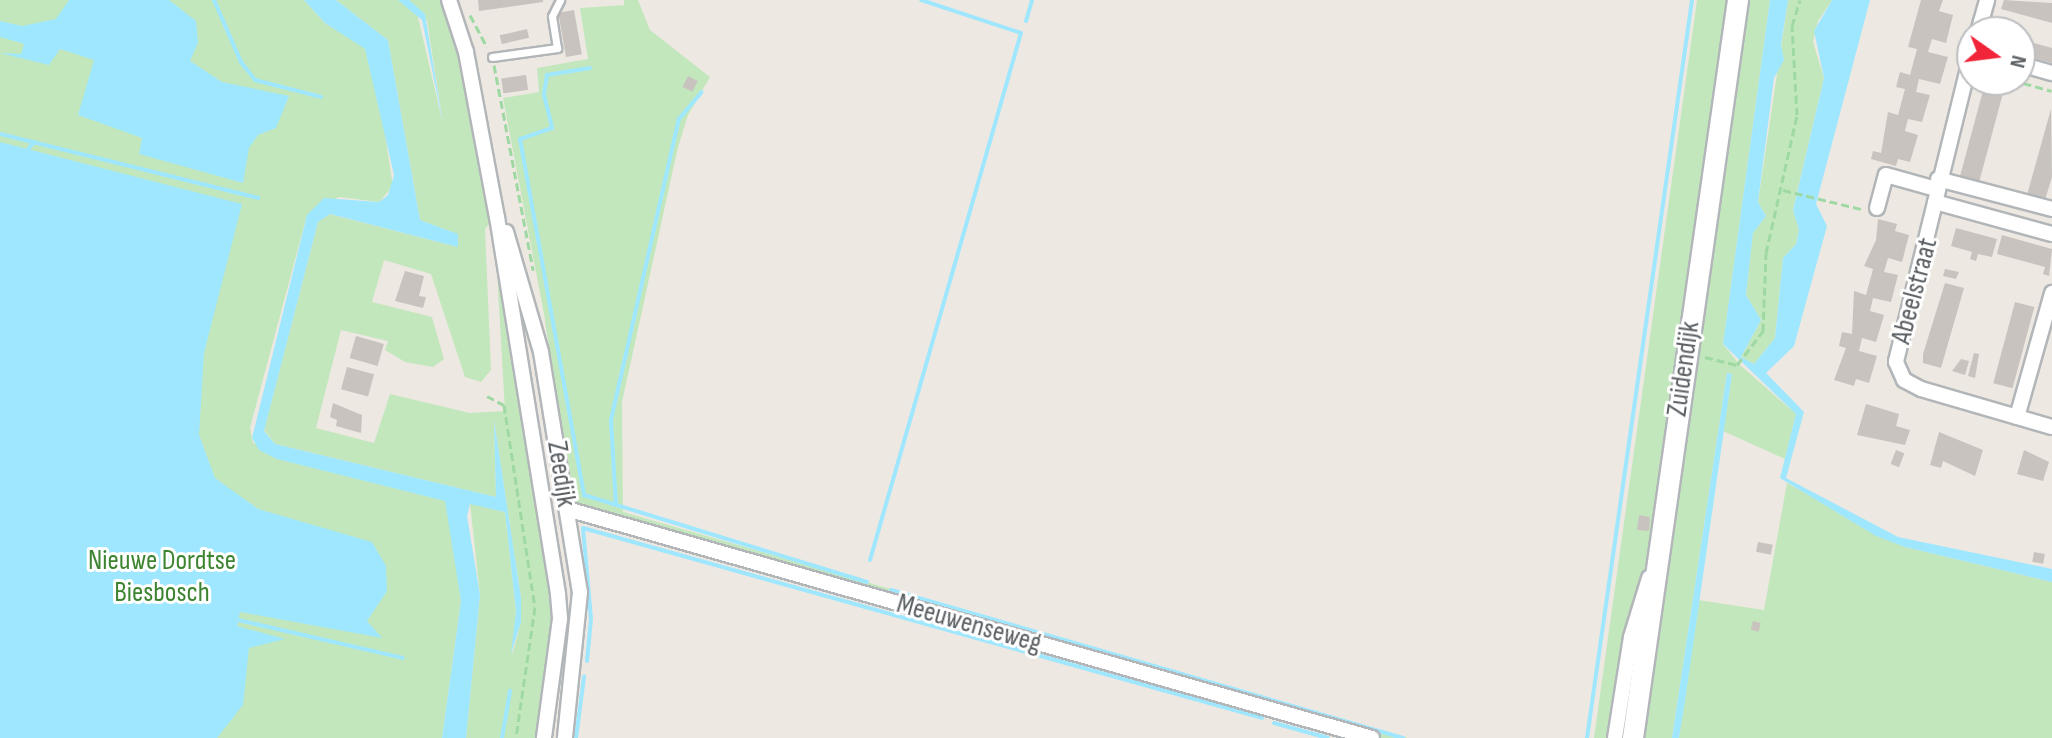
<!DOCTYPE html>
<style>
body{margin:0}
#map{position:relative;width:2052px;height:738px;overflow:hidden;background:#ede8e1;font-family:"Sofia Sans Condensed",sans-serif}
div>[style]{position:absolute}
.green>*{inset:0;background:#c3e7bc}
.water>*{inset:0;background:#9fe7ff}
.stream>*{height:4px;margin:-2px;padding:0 2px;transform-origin:2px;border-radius:2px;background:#9fe7ff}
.building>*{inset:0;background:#c8c3be;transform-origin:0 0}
.path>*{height:3px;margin-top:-1.5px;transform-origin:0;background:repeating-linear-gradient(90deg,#9ed9a3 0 8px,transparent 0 12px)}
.roads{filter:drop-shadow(2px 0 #b2b6b9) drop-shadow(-2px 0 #b2b6b9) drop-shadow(0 2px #b2b6b9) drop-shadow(0 -2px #b2b6b9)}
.lane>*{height:7px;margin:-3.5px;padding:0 3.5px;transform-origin:3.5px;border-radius:3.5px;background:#fff}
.street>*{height:14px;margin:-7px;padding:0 7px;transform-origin:7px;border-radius:7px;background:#fff}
.secondary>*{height:20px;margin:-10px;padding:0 10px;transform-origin:10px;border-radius:10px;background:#fff}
span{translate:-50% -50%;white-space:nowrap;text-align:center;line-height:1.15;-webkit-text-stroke:6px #fff;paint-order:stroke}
.street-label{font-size:28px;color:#5a5f63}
.park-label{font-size:28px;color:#3c8430}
.north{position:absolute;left:1956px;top:16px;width:80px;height:80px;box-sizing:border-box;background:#fff;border:2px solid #bdbfc1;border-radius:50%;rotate:104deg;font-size:22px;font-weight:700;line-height:32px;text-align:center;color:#5a5f63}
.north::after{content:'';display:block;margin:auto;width:28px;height:36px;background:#f12439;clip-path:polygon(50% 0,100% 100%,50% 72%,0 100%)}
</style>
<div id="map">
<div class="green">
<div style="clip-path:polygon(0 0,304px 0,325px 23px,365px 48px,378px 90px,393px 186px,379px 202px,339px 197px,307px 215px,250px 428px,253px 443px,442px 498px,448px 505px,461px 601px,442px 738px,0 738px)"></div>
<div style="clip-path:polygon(336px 0,398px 0,417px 13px,443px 124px,427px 20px,409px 0,444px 0,453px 19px,492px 221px,485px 229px,491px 370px,481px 382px,465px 377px,431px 274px,384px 260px,372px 302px,432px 317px,444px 359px,433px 367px,405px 362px,385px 350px,388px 341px,341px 330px,316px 428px,374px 443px,390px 394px,470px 413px,505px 411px,496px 254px,553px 605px,539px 738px,466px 738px,480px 595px,470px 503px,505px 512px,516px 611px,512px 655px,521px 622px,521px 598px,494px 420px,496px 497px,275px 444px,264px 430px,318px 222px,329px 214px,458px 247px,457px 234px,420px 220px,388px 40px)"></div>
<div style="clip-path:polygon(624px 0,638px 0,650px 30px,710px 77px,688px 115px,678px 147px,622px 402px,623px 512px,1408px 738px,1380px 738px,584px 509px,572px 500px,544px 314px,503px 98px,539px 92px,537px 68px,588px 59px,580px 8px,624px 5px)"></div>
<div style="clip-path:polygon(1697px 0,1732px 0,1655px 541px,1631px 626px,1610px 738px,1594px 738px)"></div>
<div style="clip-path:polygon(1749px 0,1770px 0,1723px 344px,1740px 365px,1796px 414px,1785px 459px,1723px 431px,1732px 374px,1727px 373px,1672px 738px,1645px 738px)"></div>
<div style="clip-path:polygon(1788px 0,1832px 0,1818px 21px,1813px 42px,1824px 78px,1793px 209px,1799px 230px,1796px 244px,1783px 258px,1775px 338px,1754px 364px,1741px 357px,1761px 320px,1746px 295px,1753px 232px,1766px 216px,1758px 202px)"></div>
<div style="clip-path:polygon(1787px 483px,1905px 547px,2052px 582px,2052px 738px,1679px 738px,1698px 600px,1764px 610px)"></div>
</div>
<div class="water">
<div style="clip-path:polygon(69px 0,169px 0,196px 21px,198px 43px,190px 61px,222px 82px,289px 96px,276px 128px,258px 135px,249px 148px,243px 183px,139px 154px,142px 138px,78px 115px,94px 60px,60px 49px,49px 65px,0 53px,21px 54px,24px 44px,0 37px,0 21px,22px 26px,56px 19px)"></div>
<div style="clip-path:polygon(304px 0,336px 0,388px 40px,420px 220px,458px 234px,458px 247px,330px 214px,318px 222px,264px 431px,275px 444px,496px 497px,494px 420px,521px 598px,521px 622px,511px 654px,516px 611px,505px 512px,470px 504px,467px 516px,480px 595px,466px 738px,442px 738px,461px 601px,445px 501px,277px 459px,259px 450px,252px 438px,307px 215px,324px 198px,379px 202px,388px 195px,394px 175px,365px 49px,325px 23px)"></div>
<div style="clip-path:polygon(398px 0,409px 0,425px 14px,443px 124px,422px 20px)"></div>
<div style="clip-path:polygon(1770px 0,1788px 0,1781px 45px,1784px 60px,1774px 78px,1758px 202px,1766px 216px,1753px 233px,1746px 295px,1761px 320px,1741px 357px,1754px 364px,1775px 338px,1783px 258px,1796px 244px,1799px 230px,1793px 210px,1824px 78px,1814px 31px,1832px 0,1870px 0,1816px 204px,1827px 226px,1794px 346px,1766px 373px,1804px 412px,1786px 478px,1898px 537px,2052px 569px,2052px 582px,1905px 547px,1876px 536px,1780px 478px,1796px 414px,1723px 344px)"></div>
<div style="clip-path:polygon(0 142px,242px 204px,204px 353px,199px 435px,215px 478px,258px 509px,372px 542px,386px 566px,387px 591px,367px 621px,382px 638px,240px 612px,237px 626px,285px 639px,249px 648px,243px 705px,217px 738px,0 738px)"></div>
<div style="clip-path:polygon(1727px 373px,1732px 374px,1685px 701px,1679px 738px,1672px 738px)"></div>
</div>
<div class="stream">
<div style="left:214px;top:0;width:68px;rotate:66.5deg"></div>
<div style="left:241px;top:62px;width:23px;rotate:52deg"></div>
<div style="left:255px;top:80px;width:68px;rotate:14.4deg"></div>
<div style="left:1026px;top:21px;width:22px;rotate:-74deg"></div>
<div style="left:590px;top:68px;width:44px;rotate:170.8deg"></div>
<div style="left:547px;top:75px;width:20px;rotate:99deg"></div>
<div style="left:544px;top:95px;width:34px;rotate:76deg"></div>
<div style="left:552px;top:128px;width:34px;rotate:161deg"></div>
<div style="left:520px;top:139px;width:362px;rotate:79.8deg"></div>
<div style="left:584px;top:495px;width:296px;rotate:17.1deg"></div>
<div style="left:0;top:134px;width:266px;rotate:13.9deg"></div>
<div style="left:29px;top:148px;width:8px;rotate:-50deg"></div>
<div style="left:616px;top:505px;width:85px;rotate:-93.4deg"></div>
<div style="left:611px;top:420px;width:309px;rotate:-77.3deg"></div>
<div style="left:679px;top:119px;width:35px;rotate:-50deg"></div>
<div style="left:870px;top:560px;width:548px;rotate:-74.01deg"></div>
<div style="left:1021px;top:33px;width:105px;rotate:-161.7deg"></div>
<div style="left:891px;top:590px;width:533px;rotate:16.12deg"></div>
<div style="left:234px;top:619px;width:173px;rotate:13deg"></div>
<div style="left:587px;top:661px;width:42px;rotate:-84.6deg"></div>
<div style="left:591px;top:619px;width:91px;rotate:-95deg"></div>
<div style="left:583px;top:528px;width:705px;rotate:15.63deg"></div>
<div style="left:1274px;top:723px;width:56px;rotate:15.5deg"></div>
<div style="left:502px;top:738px;width:48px;rotate:-80.3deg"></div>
<div style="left:576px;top:738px;width:62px;rotate:-82.5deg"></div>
<div style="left:1587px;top:738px;width:745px;rotate:-81.9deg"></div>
</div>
<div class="building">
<div style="clip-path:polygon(478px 0,543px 0,543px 2px,479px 11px)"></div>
<div style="clip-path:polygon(1921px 0,1943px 0,1939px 11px,1953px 15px,1946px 43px,1932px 39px,1928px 52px,1948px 57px,1940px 84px,1919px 79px,1916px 92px,1930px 95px,1922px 122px,1908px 119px,1905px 131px,1918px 135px,1910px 162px,1898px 159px,1896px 166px,1871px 159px,1873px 151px,1881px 153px,1888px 112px,1898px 115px,1905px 89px,1896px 87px,1900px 72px,1910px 75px,1917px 49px,1908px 47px)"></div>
<div style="clip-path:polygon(2004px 0,2052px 3px,2052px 23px,2001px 9px)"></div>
<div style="left:574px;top:10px;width:45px;height:16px;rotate:80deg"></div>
<div style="left:527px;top:29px;width:9px;height:28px;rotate:77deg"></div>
<div style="clip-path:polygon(2020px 39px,2052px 48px,2052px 63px,2020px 54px)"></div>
<div style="left:526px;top:75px;width:15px;height:25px;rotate:82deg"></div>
<div style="left:688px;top:76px;width:11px;height:12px;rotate:27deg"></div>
<div style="left:1985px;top:83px;width:20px;height:98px;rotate:15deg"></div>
<div style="clip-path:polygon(2051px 109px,2052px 177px,2045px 200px,2027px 195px)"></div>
<div style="clip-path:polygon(1878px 219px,1897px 224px,1895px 231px,1909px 235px,1902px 262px,1888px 258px,1884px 272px,1898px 275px,1891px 302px,1873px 298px,1870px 311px,1884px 315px,1876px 342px,1862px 338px,1859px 351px,1877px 356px,1869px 383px,1856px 379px,1854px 386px,1834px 380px,1846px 348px,1839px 346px,1842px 332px,1852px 334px,1854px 291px,1866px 295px,1873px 269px,1864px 266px,1876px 240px)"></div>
<div style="clip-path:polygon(1956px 228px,1997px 239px,1992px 257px,1978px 254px,1976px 261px,1970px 259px,1972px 252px,1951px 246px)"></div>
<div style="clip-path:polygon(2002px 235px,2052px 249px,2049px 276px,2043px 274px,2045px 267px,1997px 254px)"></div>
<div style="clip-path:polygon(1945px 269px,1959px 272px,1956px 279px,1943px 276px)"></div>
<div style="clip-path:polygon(405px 271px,424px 276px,419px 296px,426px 297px,423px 308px,395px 301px)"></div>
<div style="clip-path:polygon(1945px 283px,1964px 288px,1941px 368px,1923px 363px,1923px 354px)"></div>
<div style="left:2015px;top:302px;width:20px;height:84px;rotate:15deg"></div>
<div style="left:356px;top:336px;width:29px;height:23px;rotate:16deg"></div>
<div style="clip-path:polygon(1974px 353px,1979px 354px,1975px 378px,1968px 376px)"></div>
<div style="clip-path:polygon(1961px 359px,1969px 361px,1965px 375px,1952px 371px)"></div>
<div style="left:347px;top:367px;width:28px;height:23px;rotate:15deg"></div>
<div style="clip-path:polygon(333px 403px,362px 415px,361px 433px,336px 426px,337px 420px,330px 417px)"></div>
<div style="clip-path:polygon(1866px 404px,1899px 414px,1896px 426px,1910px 430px,1905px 445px,1857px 435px)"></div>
<div style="clip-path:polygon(1939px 432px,1983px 450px,1975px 476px,1943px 461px,1941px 468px,1930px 465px)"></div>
<div style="left:1896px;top:450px;width:9px;height:15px;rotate:21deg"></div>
<div style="clip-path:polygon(2024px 450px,2049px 462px,2043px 481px,2017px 474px)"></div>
<div style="clip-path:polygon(1639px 515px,1650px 517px,1649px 531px,1637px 530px)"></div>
<div style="left:1758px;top:542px;width:15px;height:10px;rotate:11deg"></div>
<div style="left:2034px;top:552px;width:11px;height:10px;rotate:10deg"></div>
<div style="left:1753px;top:621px;width:8px;height:9px;rotate:14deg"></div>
</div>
<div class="path">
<div style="left:470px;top:15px;width:36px;rotate:62deg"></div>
<div style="left:494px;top:65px;width:209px;rotate:79.2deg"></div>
<div style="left:2012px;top:80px;width:41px;rotate:15.4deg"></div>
<div style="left:1783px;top:190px;width:84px;rotate:13.7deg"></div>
<div style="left:1705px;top:357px;width:33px;rotate:14deg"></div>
<div style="left:1737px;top:365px;width:43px;rotate:-52.6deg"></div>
<div style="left:1763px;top:331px;width:78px;rotate:-87.8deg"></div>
<div style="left:1766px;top:253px;width:141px;rotate:-77.3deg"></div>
<div style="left:1797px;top:115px;width:89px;rotate:-93.2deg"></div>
<div style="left:1792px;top:26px;width:27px;rotate:-73deg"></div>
<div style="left:487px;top:396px;width:19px;rotate:28deg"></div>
<div style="left:504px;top:405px;width:204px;rotate:81.3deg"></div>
<div style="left:535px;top:607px;width:132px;rotate:98.3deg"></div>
</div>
<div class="roads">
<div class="lane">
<div style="left:492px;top:57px;width:66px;rotate:-7.9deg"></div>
<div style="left:557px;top:48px;width:32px;rotate:-99deg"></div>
<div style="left:552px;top:16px;width:18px;rotate:-63deg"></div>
</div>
<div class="street">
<div style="left:449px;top:0;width:55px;rotate:71.9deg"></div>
<div style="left:466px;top:52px;width:168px;rotate:79.4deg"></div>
<div style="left:497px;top:217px;width:383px;rotate:80.8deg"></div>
<div style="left:558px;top:595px;width:24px;rotate:85deg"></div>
<div style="left:560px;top:619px;width:120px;rotate:97.7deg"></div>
<div style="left:1978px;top:32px;width:33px;rotate:-74deg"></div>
<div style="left:1972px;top:52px;width:319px;rotate:103.8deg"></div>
<div style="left:1896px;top:362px;width:20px;rotate:66deg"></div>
<div style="left:1904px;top:380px;width:19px;rotate:28deg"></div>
<div style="left:1921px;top:389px;width:136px;rotate:16.2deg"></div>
<div style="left:2020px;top:64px;width:33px;rotate:16deg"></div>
<div style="left:1938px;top:179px;width:118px;rotate:14.7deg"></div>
<div style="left:1935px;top:202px;width:121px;rotate:15.3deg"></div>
<div style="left:1877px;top:208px;width:34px;rotate:-75deg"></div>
<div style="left:1886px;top:175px;width:52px;rotate:15.6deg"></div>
<div style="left:506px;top:232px;width:125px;rotate:73.7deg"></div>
<div style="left:541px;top:352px;width:243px;rotate:80.8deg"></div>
<div style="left:580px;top:592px;width:147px;rotate:95.9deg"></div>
<div style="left:2017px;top:417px;width:129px;rotate:-74.2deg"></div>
<div style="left:567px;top:509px;width:837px;rotate:15.88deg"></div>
<div style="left:1615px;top:738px;width:102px;rotate:-81deg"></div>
<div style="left:1631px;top:637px;width:62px;rotate:-73deg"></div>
</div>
<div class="secondary">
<div style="left:1633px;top:738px;width:745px;rotate:-81.9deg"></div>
</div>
</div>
<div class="street-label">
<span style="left:1915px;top:291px;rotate:-75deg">Abeelstraat</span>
<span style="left:1684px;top:369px;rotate:-82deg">Zuidendijk</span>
<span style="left:561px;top:474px;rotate:81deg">Zeedijk</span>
<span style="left:969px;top:624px;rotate:16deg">Meeuwenseweg</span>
</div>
<div class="park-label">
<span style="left:162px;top:577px">Nieuwe Dordtse<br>Biesbosch</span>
</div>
<div class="north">N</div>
</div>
